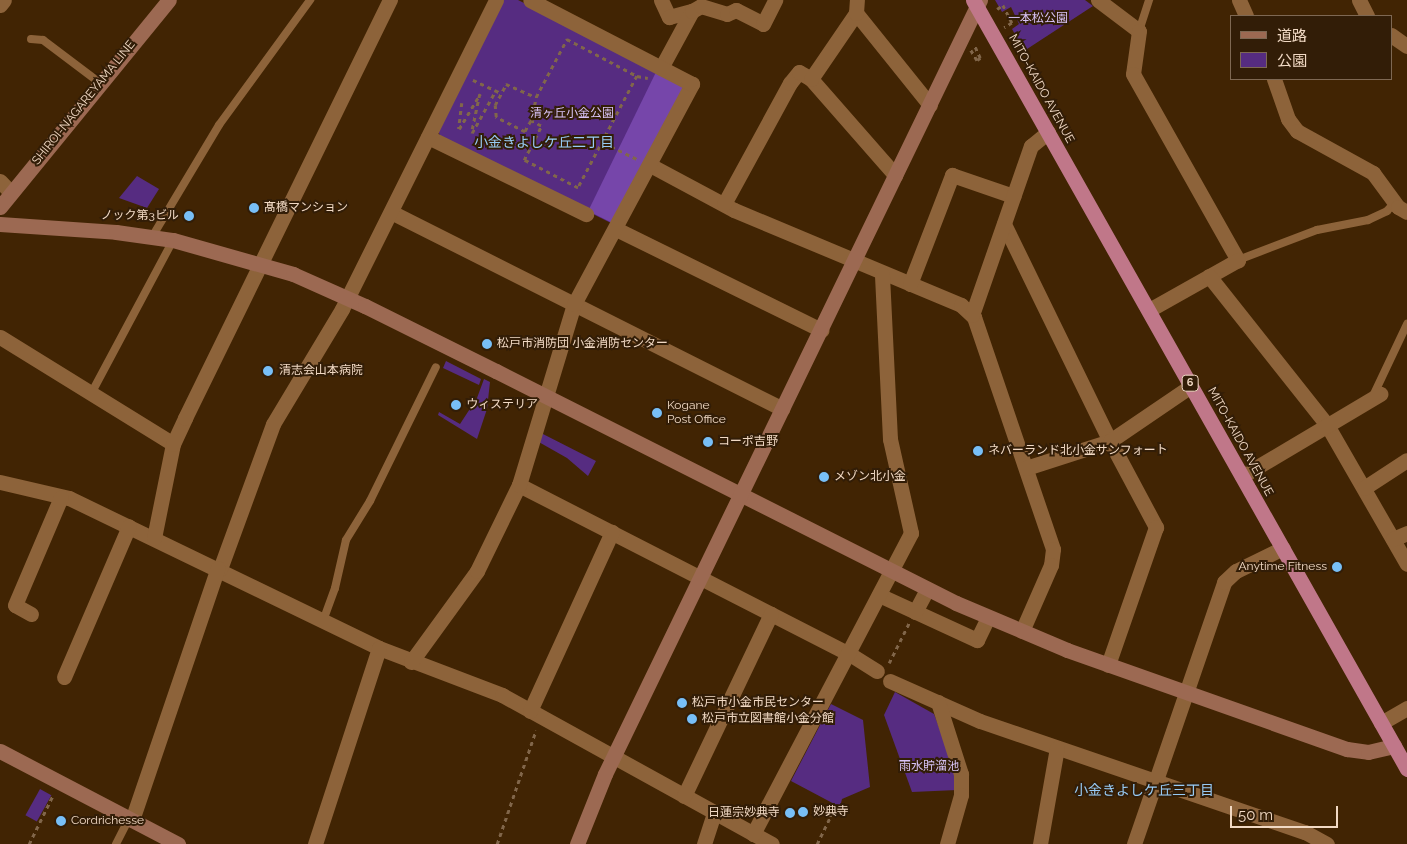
<!DOCTYPE html>
<meta charset="utf-8">
<style>
body{margin:0}
#map{position:relative;width:1407px;height:844px;overflow:hidden;background:#412403;font-family:Raleway,"Noto Sans JP",sans-serif}
div>[style]{position:absolute}
.green>*{inset:0;background:#562c81;transform-origin:0 0}
.forest>*{inset:0;background:#7646aa;transform-origin:0 0}
.path>*{height:2.5px;margin-top:-1.25px;transform-origin:0;background:repeating-linear-gradient(90deg,#81664a 0 4px,transparent 0 8px)}
.lane>*{height:8px;margin:-4px;padding:0 4px;transform-origin:4px;border-radius:4px;background:#8d633a}
.street>*{height:15px;margin:-7.5px;padding:0 7.5px;transform-origin:7.5px;border-radius:7.5px;background:#8d633a}
.secondary>*{height:15px;margin:-7.5px;padding:0 7.5px;transform-origin:7.5px;border-radius:7.5px;background:#9c6952}
.highway>*{height:15px;margin:-7.5px;padding:0 7.5px;transform-origin:7.5px;border-radius:7.5px;background:#c07789}
.dots>*{width:14px;height:14px;translate:-50% -50%;box-sizing:border-box;border:2px solid #321d07;border-radius:50%}
span{translate:-50% -50%;white-space:nowrap;text-align:center;line-height:1.15;-webkit-text-stroke:4px #321d07;paint-order:stroke}
.shield-label span{padding:1px 4px;background:#321d07;border:1px solid;border-radius:4px;-webkit-text-stroke-width:0}
.shield-label{font-size:11px;color:#f1d9c4;font-weight:700}
.park-label{font-size:12px;color:#d8c3f7}
.street-label{font-size:12px;color:#f1d9c4}
.poi-label{font-size:12px;color:#f1d9c4}
.left{translate:0 -50%;text-align:left}
.right{translate:-100% -50%;text-align:right}
.neighbourhood-label{font-size:14px;color:#98cbf5}
.legend{position:absolute;left:1230px;top:15px;width:162px;height:65px;box-sizing:border-box;background:#321d07;border:1px solid #7e6853;margin:0;padding:6px 9px;list-style:none;font-size:15px;color:#f1d9c4}
.legend li{display:flex;align-items:center;gap:10px;height:25px}
.legend b{width:25px;border:1px solid #7e6853}
.scale{position:absolute;left:1230px;top:806px;width:108px;height:22px;box-sizing:border-box;border:2px solid #f1d9c4;border-top:0;padding-left:6px;font-size:15px;line-height:18px;white-space:nowrap;color:#f1d9c4;-webkit-text-stroke:4px #321d07;paint-order:stroke}
</style>
<div id="map">
<div class="green">
<div style="clip-path:polygon(503px 0,518px 0,657px 70px,611px 223px,441px 139px,438px 130px)"></div>
<div style="clip-path:polygon(995px 0,1085px 0,1093px 6px,1024px 51px,1012px 29px,1019px 24px,1011px 7px,1002px 12px)"></div>
<div style="clip-path:polygon(137px 176px,159px 189px,147px 208px,119px 198px)"></div>
<div style="clip-path:polygon(446px 361px,481px 379px,479px 385px,443px 368px)"></div>
<div style="clip-path:polygon(484px 379px,490px 382px,487px 409px,477px 439px,438px 415px,439px 412px,460px 424px,477px 398px)"></div>
<div style="clip-path:polygon(539px 432px,596px 461px,588px 476px,567px 458px,537px 441px)"></div>
<div style="clip-path:polygon(895px 692px,934px 714px,953px 763px,957px 790px,912px 792px,884px 715px)"></div>
<div style="clip-path:polygon(831px 704px,863px 720px,870px 787px,842px 799px,840px 807px,791px 781px)"></div>
<div style="left:40px;top:789px;width:13px;height:30px;rotate:29deg"></div>
</div>
<div class="forest">
<div style="left:657px;top:70px;width:32px;height:157px;rotate:26deg"></div>
</div>
<div class="path">
<div style="left:997px;top:9px;width:7px;rotate:-34deg"></div>
<div style="left:1003px;top:5px;width:20px;rotate:63deg"></div>
<div style="left:1012px;top:23px;width:9px;rotate:148deg"></div>
<div style="left:567px;top:39px;width:79px;rotate:27.9deg"></div>
<div style="left:637px;top:76px;width:127px;rotate:117.8deg"></div>
<div style="left:578px;top:188px;width:61px;rotate:-152.6deg"></div>
<div style="left:524px;top:160px;width:38px;rotate:-63deg"></div>
<div style="left:541px;top:126px;width:11px;rotate:-153deg"></div>
<div style="left:531px;top:121px;width:25px;rotate:-78deg"></div>
<div style="left:536px;top:97px;width:66px;rotate:-61.9deg"></div>
<div style="left:971px;top:50px;width:12px;rotate:59deg"></div>
<div style="left:977px;top:60px;width:4px;rotate:-34deg"></div>
<div style="left:980px;top:58px;width:14px;rotate:-115deg"></div>
<div style="left:637px;top:76px;width:11px;rotate:10deg"></div>
<div style="left:473px;top:80px;width:31px;rotate:25deg"></div>
<div style="left:462px;top:103px;width:26px;rotate:97deg"></div>
<div style="left:459px;top:129px;width:41px;rotate:-59deg"></div>
<div style="left:480px;top:94px;width:40px;rotate:102deg"></div>
<div style="left:472px;top:133px;width:49px;rotate:-60.8deg"></div>
<div style="left:531px;top:121px;width:13px;rotate:119deg"></div>
<div style="left:525px;top:132px;width:33px;rotate:-153deg"></div>
<div style="left:496px;top:117px;width:12px;rotate:-95deg"></div>
<div style="left:495px;top:105px;width:24px;rotate:-62deg"></div>
<div style="left:506px;top:84px;width:32px;rotate:24deg"></div>
<div style="left:604px;top:143px;width:37px;rotate:26deg"></div>
<div style="left:889px;top:663px;width:45px;rotate:-63.4deg"></div>
<div style="left:29px;top:844px;width:55px;rotate:-63.9deg"></div>
<div style="left:497px;top:844px;width:120px;rotate:-71.1deg"></div>
<div style="left:817px;top:844px;width:30px;rotate:-64deg"></div>
<div style="left:830px;top:817px;width:15px;rotate:-82deg"></div>
</div>
<div class="lane">
<div style="left:1139px;top:31px;width:33px;rotate:-72deg"></div>
<div style="left:31px;top:39px;width:12px;rotate:5deg"></div>
<div style="left:43px;top:40px;width:71px;rotate:37deg"></div>
<div style="left:152px;top:237px;width:131px;rotate:-59.1deg"></div>
<div style="left:219px;top:125px;width:155px;rotate:-53.9deg"></div>
<div style="left:1238px;top:260px;width:85px;rotate:-20.8deg"></div>
<div style="left:1317px;top:230px;width:52px;rotate:-11.1deg"></div>
<div style="left:1368px;top:220px;width:21px;rotate:-25deg"></div>
<div style="left:1387px;top:211px;width:12px;rotate:-48deg"></div>
<div style="left:92px;top:392px;width:172px;rotate:-61.9deg"></div>
<div style="left:1373px;top:396px;width:80px;rotate:-64.7deg"></div>
<div style="left:323px;top:621px;width:35px;rotate:-70deg"></div>
<div style="left:335px;top:588px;width:49px;rotate:-77.1deg"></div>
<div style="left:346px;top:540px;width:46px;rotate:-58.4deg"></div>
<div style="left:370px;top:501px;width:149px;rotate:-63.8deg"></div>
<div style="left:116px;top:844px;width:29px;rotate:-63deg"></div>
</div>
<div class="street">
<div style="left:661px;top:0;width:19px;rotate:65deg"></div>
<div style="left:669px;top:17px;width:24px;rotate:-15deg"></div>
<div style="left:1098px;top:0;width:51px;rotate:37.1deg"></div>
<div style="left:1139px;top:31px;width:43px;rotate:97.9deg"></div>
<div style="left:1133px;top:74px;width:214px;rotate:60.6deg"></div>
<div style="left:1238px;top:260px;width:102px;rotate:150.7deg"></div>
<div style="left:1239px;top:0;width:17px;rotate:66deg"></div>
<div style="left:1359px;top:0;width:18px;rotate:63deg"></div>
<div style="left:0;top:5px;width:6px;rotate:-51deg"></div>
<div style="left:856px;top:13px;width:118px;rotate:51.2deg"></div>
<div style="left:1391px;top:35px;width:19px;rotate:35deg"></div>
<div style="left:661px;top:68px;width:65px;rotate:-61.5deg"></div>
<div style="left:692px;top:11px;width:10px;rotate:-29deg"></div>
<div style="left:701px;top:6px;width:27px;rotate:17deg"></div>
<div style="left:727px;top:14px;width:10px;rotate:-24deg"></div>
<div style="left:736px;top:10px;width:30px;rotate:27deg"></div>
<div style="left:763px;top:24px;width:27px;rotate:-63deg"></div>
<div style="left:811px;top:79px;width:128px;rotate:48.8deg"></div>
<div style="left:1274px;top:79px;width:42px;rotate:70.7deg"></div>
<div style="left:1288px;top:119px;width:15px;rotate:53deg"></div>
<div style="left:1297px;top:131px;width:87px;rotate:28.9deg"></div>
<div style="left:1373px;top:173px;width:42px;rotate:53.7deg"></div>
<div style="left:1398px;top:207px;width:10px;rotate:29deg"></div>
<div style="left:428px;top:137px;width:176px;rotate:26deg"></div>
<div style="left:650px;top:165px;width:95px;rotate:28.2deg"></div>
<div style="left:734px;top:210px;width:246px;rotate:22.7deg"></div>
<div style="left:961px;top:305px;width:18px;rotate:43deg"></div>
<div style="left:974px;top:317px;width:245px;rotate:71.2deg"></div>
<div style="left:1053px;top:549px;width:16px;rotate:97deg"></div>
<div style="left:1051px;top:565px;width:72px;rotate:113.7deg"></div>
<div style="left:0;top:181px;width:16px;rotate:47deg"></div>
<div style="left:724px;top:204px;width:138px;rotate:-61.4deg"></div>
<div style="left:790px;top:83px;width:14px;rotate:-51deg"></div>
<div style="left:799px;top:72px;width:14px;rotate:30deg"></div>
<div style="left:811px;top:79px;width:80px;rotate:-55.7deg"></div>
<div style="left:856px;top:13px;width:13px;rotate:-86deg"></div>
<div style="left:391px;top:212px;width:438px;rotate:26.7deg"></div>
<div style="left:1004px;top:224px;width:242px;rotate:64deg"></div>
<div style="left:1110px;top:441px;width:98px;rotate:61.9deg"></div>
<div style="left:1156px;top:527px;width:146px;rotate:109.2deg"></div>
<div style="left:616px;top:229px;width:229px;rotate:26.2deg"></div>
<div style="left:1209px;top:276px;width:190px;rotate:51.6deg"></div>
<div style="left:1327px;top:425px;width:160px;rotate:60.1deg"></div>
<div style="left:910px;top:284px;width:117px;rotate:-68.9deg"></div>
<div style="left:952px;top:175px;width:65px;rotate:19deg"></div>
<div style="left:972px;top:315px;width:179px;rotate:-70.8deg"></div>
<div style="left:1031px;top:146px;width:22px;rotate:-39deg"></div>
<div style="left:0;top:337px;width:203px;rotate:31.7deg"></div>
<div style="left:1026px;top:468px;width:88px;rotate:-17.8deg"></div>
<div style="left:1110px;top:441px;width:98px;rotate:-34.2deg"></div>
<div style="left:1242px;top:476px;width:161px;rotate:-30.7deg"></div>
<div style="left:0;top:482px;width:71px;rotate:13.1deg"></div>
<div style="left:69px;top:498px;width:344px;rotate:25.8deg"></div>
<div style="left:379px;top:648px;width:132px;rotate:20.9deg"></div>
<div style="left:502px;top:695px;width:308px;rotate:28.9deg"></div>
<div style="left:519px;top:485px;width:369px;rotate:27.1deg"></div>
<div style="left:848px;top:653px;width:34px;rotate:32deg"></div>
<div style="left:1364px;top:488px;width:51px;rotate:-33.1deg"></div>
<div style="left:154px;top:538px;width:96px;rotate:-78.6deg"></div>
<div style="left:173px;top:444px;width:29px;rotate:-65deg"></div>
<div style="left:185px;top:418px;width:466px;rotate:-63.9deg"></div>
<div style="left:1393px;top:539px;width:15px;rotate:-23deg"></div>
<div style="left:220px;top:569px;width:154px;rotate:-69.9deg"></div>
<div style="left:273px;top:424px;width:134px;rotate:-59deg"></div>
<div style="left:342px;top:309px;width:345px;rotate:-63.5deg"></div>
<div style="left:879px;top:595px;width:108px;rotate:24.7deg"></div>
<div style="left:977px;top:640px;width:25px;rotate:-64deg"></div>
<div style="left:915px;top:612px;width:26px;rotate:-62deg"></div>
<div style="left:31px;top:614px;width:18px;rotate:-151deg"></div>
<div style="left:15px;top:605px;width:117px;rotate:-66.9deg"></div>
<div style="left:411px;top:662px;width:112px;rotate:-54deg"></div>
<div style="left:477px;top:571px;width:96px;rotate:-64deg"></div>
<div style="left:519px;top:485px;width:189px;rotate:-73.1deg"></div>
<div style="left:574px;top:304px;width:250px;rotate:-61.8deg"></div>
<div style="left:692px;top:84px;width:182px;rotate:-152.6deg"></div>
<div style="left:64px;top:677px;width:164px;rotate:-66.7deg"></div>
<div style="left:890px;top:681px;width:98px;rotate:24deg"></div>
<div style="left:980px;top:721px;width:343px;rotate:18.9deg"></div>
<div style="left:1305px;top:832px;width:25px;rotate:29deg"></div>
<div style="left:938px;top:702px;width:76px;rotate:72.3deg"></div>
<div style="left:961px;top:774px;width:21px;rotate:90deg"></div>
<div style="left:961px;top:795px;width:51px;rotate:105.9deg"></div>
<div style="left:530px;top:711px;width:197px;rotate:-65.4deg"></div>
<div style="left:1381px;top:723px;width:30px;rotate:-30deg"></div>
<div style="left:684px;top:796px;width:202px;rotate:-64.5deg"></div>
<div style="left:132px;top:820px;width:266px;rotate:-71.2deg"></div>
<div style="left:753px;top:834px;width:340px;rotate:-62.3deg"></div>
<div style="left:911px;top:533px;width:96px;rotate:-102.6deg"></div>
<div style="left:890px;top:439px;width:165px;rotate:-92.8deg"></div>
<div style="left:315px;top:844px;width:206px;rotate:-71.9deg"></div>
<div style="left:704px;top:844px;width:33px;rotate:-72deg"></div>
<div style="left:1040px;top:844px;width:97px;rotate:-80deg"></div>
<div style="left:1134px;top:844px;width:277px;rotate:-71deg"></div>
<div style="left:1224px;top:582px;width:16px;rotate:-43deg"></div>
<div style="left:1236px;top:571px;width:52px;rotate:-26.1deg"></div>
</div>
<div class="secondary">
<div style="left:0;top:207px;width:267px;rotate:-50.8deg"></div>
<div style="left:0;top:224px;width:116px;rotate:3.9deg"></div>
<div style="left:116px;top:232px;width:58px;rotate:8deg"></div>
<div style="left:173px;top:240px;width:125px;rotate:15.8deg"></div>
<div style="left:293px;top:274px;width:79px;rotate:24deg"></div>
<div style="left:365px;top:306px;width:146px;rotate:26.4deg"></div>
<div style="left:496px;top:371px;width:515px;rotate:26.76deg"></div>
<div style="left:956px;top:603px;width:121px;rotate:22.9deg"></div>
<div style="left:1067px;top:650px;width:297px;rotate:19.5deg"></div>
<div style="left:1347px;top:749px;width:21px;rotate:8deg"></div>
<div style="left:1368px;top:752px;width:27px;rotate:-13deg"></div>
<div style="left:0;top:751px;width:201px;rotate:27.6deg"></div>
<div style="left:577px;top:844px;width:75px;rotate:-68.2deg"></div>
<div style="left:605px;top:774px;width:860px;rotate:-64.15deg"></div>
</div>
<div class="highway">
<div style="left:973px;top:0;width:883px;rotate:60.56deg"></div>
</div>
<div class="dots">
<div style="left:254px;top:208px;background:#78bff7"></div>
<div style="left:189px;top:216px;background:#78bff7"></div>
<div style="left:487px;top:344px;background:#78bff7"></div>
<div style="left:268px;top:371px;background:#78bff7"></div>
<div style="left:456px;top:405px;background:#78bff7"></div>
<div style="left:657px;top:413px;background:#78bff7"></div>
<div style="left:708px;top:442px;background:#78bff7"></div>
<div style="left:978px;top:451px;background:#78bff7"></div>
<div style="left:824px;top:477px;background:#78bff7"></div>
<div style="left:1337px;top:567px;background:#78bff7"></div>
<div style="left:682px;top:703px;background:#78bff7"></div>
<div style="left:692px;top:719px;background:#78bff7"></div>
<div style="left:803px;top:812px;background:#78bff7"></div>
<div style="left:790px;top:813px;background:#78bff7"></div>
<div style="left:61px;top:821px;background:#78bff7"></div>
</div>
<div class="shield-label">
<span style="left:1190px;top:383px">6</span>
</div>
<div class="park-label">
<span style="left:1038px;top:19px">一本松公園</span>
<span style="left:572px;top:114px">清ヶ丘小金公園</span>
<span style="left:929px;top:767px">雨水貯溜池</span>
</div>
<div class="street-label">
<span style="left:1041px;top:89px;rotate:61deg">MITO-KAIDO AVENUE</span>
<span style="left:84px;top:103px;rotate:-51deg">SHIROI-NAGAREYAMA LINE</span>
<span style="left:1240px;top:442px;rotate:61deg">MITO-KAIDO AVENUE</span>
</div>
<div class="poi-label">
<span class="left" style="left:264px;top:208px">髙橋マンション</span>
<span class="right" style="left:179px;top:216px">ノック第3ビル</span>
<span class="left" style="left:497px;top:344px">松戸市消防団 小金消防センター</span>
<span class="left" style="left:279px;top:371px">清志会山本病院</span>
<span class="left" style="left:466px;top:405px">ウィステリア</span>
<span class="left" style="left:667px;top:413px">Kogane<br>Post Office</span>
<span class="left" style="left:718px;top:442px">コーポ吉野</span>
<span class="left" style="left:988px;top:451px">ネバーランド北小金サンフォート</span>
<span class="left" style="left:834px;top:477px">メゾン北小金</span>
<span class="right" style="left:1327px;top:567px">Anytime Fitness</span>
<span class="left" style="left:692px;top:703px">松戸市小金市民センター</span>
<span class="left" style="left:702px;top:719px">松戸市立図書館小金分館</span>
<span class="left" style="left:813px;top:812px">妙典寺</span>
<span class="right" style="left:780px;top:813px">日蓮宗妙典寺</span>
<span class="left" style="left:71px;top:821px">Cordrichesse</span>
</div>
<div class="neighbourhood-label">
<span style="left:544px;top:142px">小金きよしケ丘二丁目</span>
<span style="left:1144px;top:790px">小金きよしケ丘三丁目</span>
</div>
<ul class="legend">
<li><b style="height:6px;background:#9c6952"></b>道路</li>
<li><b style="height:14px;background:#562c81"></b>公園</li>
</ul>
<div class="scale">50 m</div>
</div>
